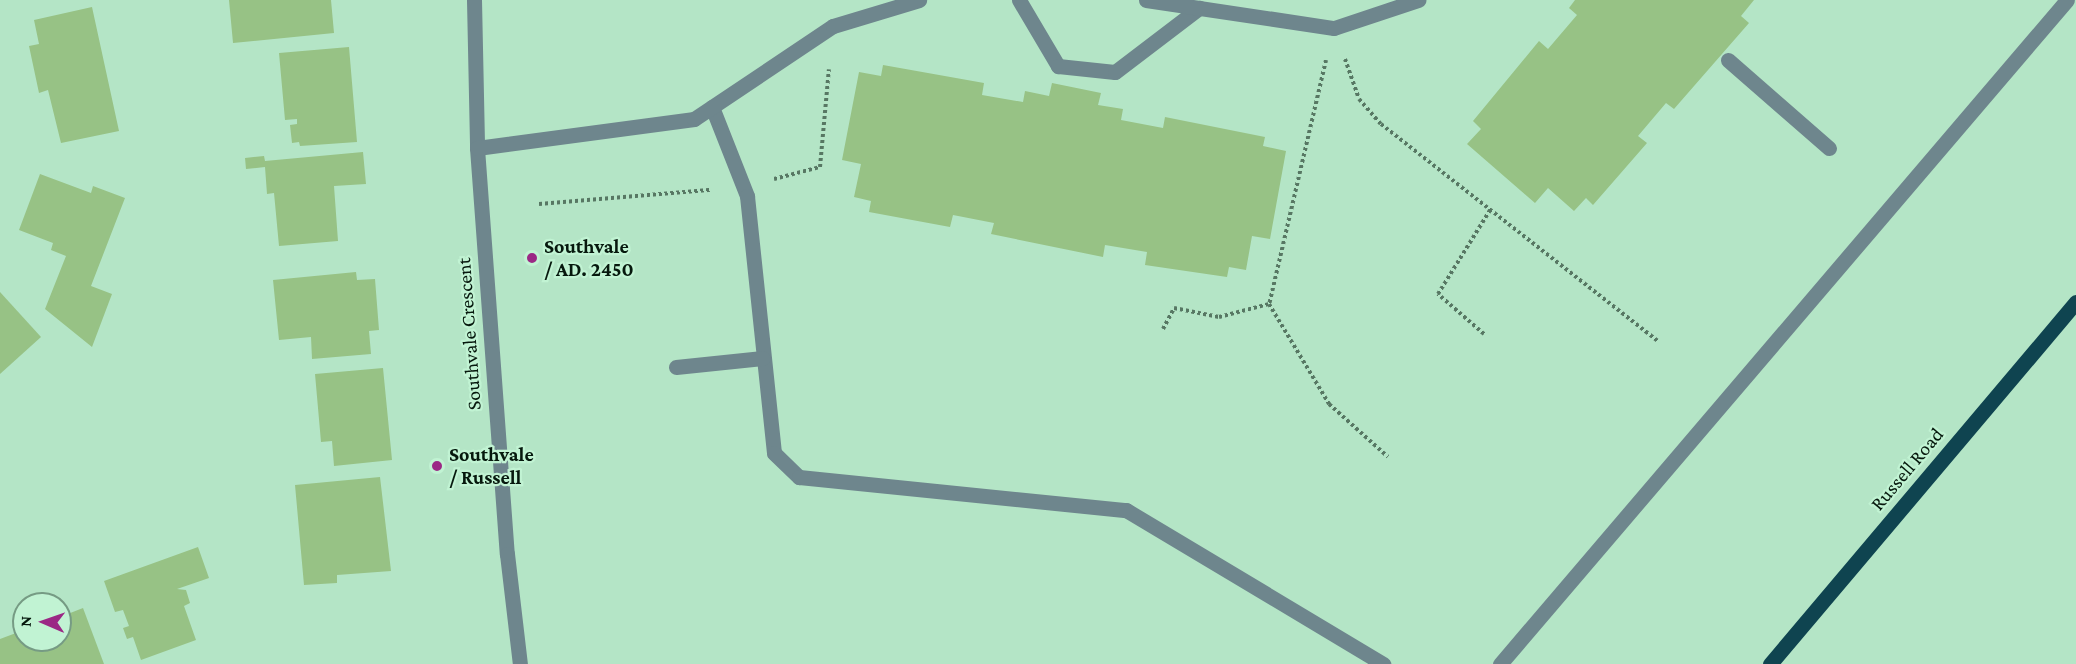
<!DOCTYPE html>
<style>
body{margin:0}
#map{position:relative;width:2076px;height:664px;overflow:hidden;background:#b4e5c6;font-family:"Crimson Pro",serif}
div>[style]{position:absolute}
.building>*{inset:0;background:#97c285}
.path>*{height:4px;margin-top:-2px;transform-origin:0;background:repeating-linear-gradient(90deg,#577763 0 3px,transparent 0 6px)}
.minor>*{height:15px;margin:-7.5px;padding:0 7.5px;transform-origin:7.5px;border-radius:7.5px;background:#6e868d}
.major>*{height:15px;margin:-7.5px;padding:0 7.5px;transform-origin:7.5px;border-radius:7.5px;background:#0f4450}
.dots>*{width:16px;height:16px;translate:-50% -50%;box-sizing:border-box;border:3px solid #c1f3d3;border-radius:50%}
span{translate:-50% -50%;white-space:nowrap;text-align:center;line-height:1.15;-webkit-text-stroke:4.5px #c1f3d3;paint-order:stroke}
.poi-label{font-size:20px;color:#06180d;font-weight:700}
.left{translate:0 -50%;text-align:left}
.street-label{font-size:20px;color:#06180d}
.north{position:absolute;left:12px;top:592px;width:60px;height:60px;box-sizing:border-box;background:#c1f3d3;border:2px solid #769b84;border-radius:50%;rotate:272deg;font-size:16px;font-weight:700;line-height:24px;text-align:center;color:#06180d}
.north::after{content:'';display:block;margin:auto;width:21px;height:27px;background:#9b2885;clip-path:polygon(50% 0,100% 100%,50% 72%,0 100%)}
</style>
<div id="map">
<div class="building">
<div style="clip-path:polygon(229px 0,331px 0,334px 33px,233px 43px)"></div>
<div style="clip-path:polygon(1575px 0,1754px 0,1741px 16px,1749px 23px,1674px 109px,1666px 103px,1638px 136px,1647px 143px,1593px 205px,1586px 198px,1574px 211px,1548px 188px,1535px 203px,1467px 144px,1481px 129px,1473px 121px,1539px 41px,1548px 49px,1577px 15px,1569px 8px)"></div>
<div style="clip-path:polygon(92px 7px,119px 131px,61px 143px,48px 90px,39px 93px,29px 46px,39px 44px,34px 20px)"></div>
<div style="clip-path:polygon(349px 47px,357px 142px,300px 146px,299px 142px,292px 143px,290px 125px,297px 124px,297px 119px,285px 120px,279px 53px)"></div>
<div style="clip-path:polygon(883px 65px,984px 83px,982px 95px,1023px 102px,1025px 91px,1049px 96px,1052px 83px,1101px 93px,1098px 105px,1123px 109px,1121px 120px,1163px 128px,1165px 117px,1265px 137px,1263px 146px,1286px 151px,1270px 239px,1252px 236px,1246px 270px,1229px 267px,1227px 277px,1145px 265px,1147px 252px,1105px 245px,1103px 257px,991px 234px,994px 223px,953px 215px,950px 227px,869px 212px,871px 201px,854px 197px,861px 164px,842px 160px,859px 72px,881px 76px)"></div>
<div style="clip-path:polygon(363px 152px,366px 184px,334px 186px,338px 241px,279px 246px,274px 193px,267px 194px,265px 167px,246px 169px,245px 158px,264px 156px,265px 161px)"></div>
<div style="clip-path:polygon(40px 174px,91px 193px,93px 186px,125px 198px,91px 286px,112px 294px,92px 347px,45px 309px,66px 256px,51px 250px,53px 243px,19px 230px)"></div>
<div style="clip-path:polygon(356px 272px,357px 280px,375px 279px,379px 330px,369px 331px,371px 354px,312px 359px,311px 337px,279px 340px,273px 280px)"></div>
<div style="clip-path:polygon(0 292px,41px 337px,0 374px)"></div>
<div style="clip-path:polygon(383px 368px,392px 460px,334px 466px,332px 441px,321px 442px,315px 374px)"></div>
<div style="clip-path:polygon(380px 477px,391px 571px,337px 575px,337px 583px,304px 585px,295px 485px)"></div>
<div style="clip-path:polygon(198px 547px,209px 578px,177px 589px,186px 590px,190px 603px,184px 606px,196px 640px,141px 660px,133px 637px,127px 639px,123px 628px,129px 626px,123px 610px,115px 612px,104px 581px)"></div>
<div style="clip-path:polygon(83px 608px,104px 664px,0 664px,0 639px,24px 630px,24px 640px,60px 640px,60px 617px)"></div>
</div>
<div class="path">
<div style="left:1345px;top:59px;width:42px;rotate:70.7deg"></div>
<div style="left:1359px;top:99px;width:33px;rotate:49deg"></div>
<div style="left:1381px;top:124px;width:352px;rotate:38.1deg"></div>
<div style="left:1326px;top:60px;width:251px;rotate:103.1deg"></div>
<div style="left:1269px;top:304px;width:117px;rotate:59deg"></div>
<div style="left:1329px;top:404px;width:79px;rotate:41.9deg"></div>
<div style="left:774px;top:179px;width:48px;rotate:-14.6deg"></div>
<div style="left:820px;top:167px;width:98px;rotate:-84.8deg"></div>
<div style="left:539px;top:204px;width:173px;rotate:-4.7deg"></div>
<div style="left:1163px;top:329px;width:24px;rotate:-62deg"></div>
<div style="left:1174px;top:308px;width:46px;rotate:11.3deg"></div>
<div style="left:1219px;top:317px;width:52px;rotate:-14.6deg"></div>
<div style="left:1484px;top:334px;width:61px;rotate:-139deg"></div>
<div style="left:1438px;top:294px;width:99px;rotate:-58.2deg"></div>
</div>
<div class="minor">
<div style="left:474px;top:0;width:148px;rotate:88.8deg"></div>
<div style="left:477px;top:148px;width:407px;rotate:85.8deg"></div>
<div style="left:507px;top:554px;width:111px;rotate:83.3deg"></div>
<div style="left:1019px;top:0;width:77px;rotate:59.4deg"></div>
<div style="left:1058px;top:66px;width:57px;rotate:6deg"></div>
<div style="left:1115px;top:72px;width:106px;rotate:-37.3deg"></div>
<div style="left:1146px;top:0;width:190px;rotate:8.5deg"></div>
<div style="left:1334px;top:28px;width:89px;rotate:-18.4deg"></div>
<div style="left:1728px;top:60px;width:134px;rotate:41.1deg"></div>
<div style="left:712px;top:107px;width:96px;rotate:68.5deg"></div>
<div style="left:747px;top:196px;width:258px;rotate:84deg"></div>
<div style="left:774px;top:453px;width:35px;rotate:44deg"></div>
<div style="left:799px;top:477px;width:329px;rotate:5.8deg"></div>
<div style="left:1126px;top:510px;width:300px;rotate:30.9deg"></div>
<div style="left:477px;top:148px;width:219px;rotate:-7.6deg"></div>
<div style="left:694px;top:119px;width:167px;rotate:-33.8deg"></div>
<div style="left:833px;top:26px;width:90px;rotate:-16.8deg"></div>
<div style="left:676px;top:367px;width:87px;rotate:-5.9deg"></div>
<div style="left:1500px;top:664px;width:873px;rotate:-49.51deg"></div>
</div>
<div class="major">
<div style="left:1770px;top:664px;width:474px;rotate:-49.8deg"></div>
</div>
<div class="dots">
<div style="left:532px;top:258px;background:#9b2885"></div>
<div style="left:437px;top:466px;background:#9b2885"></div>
</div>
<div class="poi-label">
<span class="left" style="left:544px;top:258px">Southvale<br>/ AD. 2450</span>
<span class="left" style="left:449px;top:466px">Southvale<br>/ Russell</span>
</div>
<div class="street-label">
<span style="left:469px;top:334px;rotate:-94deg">Southvale Crescent</span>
<span style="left:1907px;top:469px;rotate:-50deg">Russell Road</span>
</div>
<div class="north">N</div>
</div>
